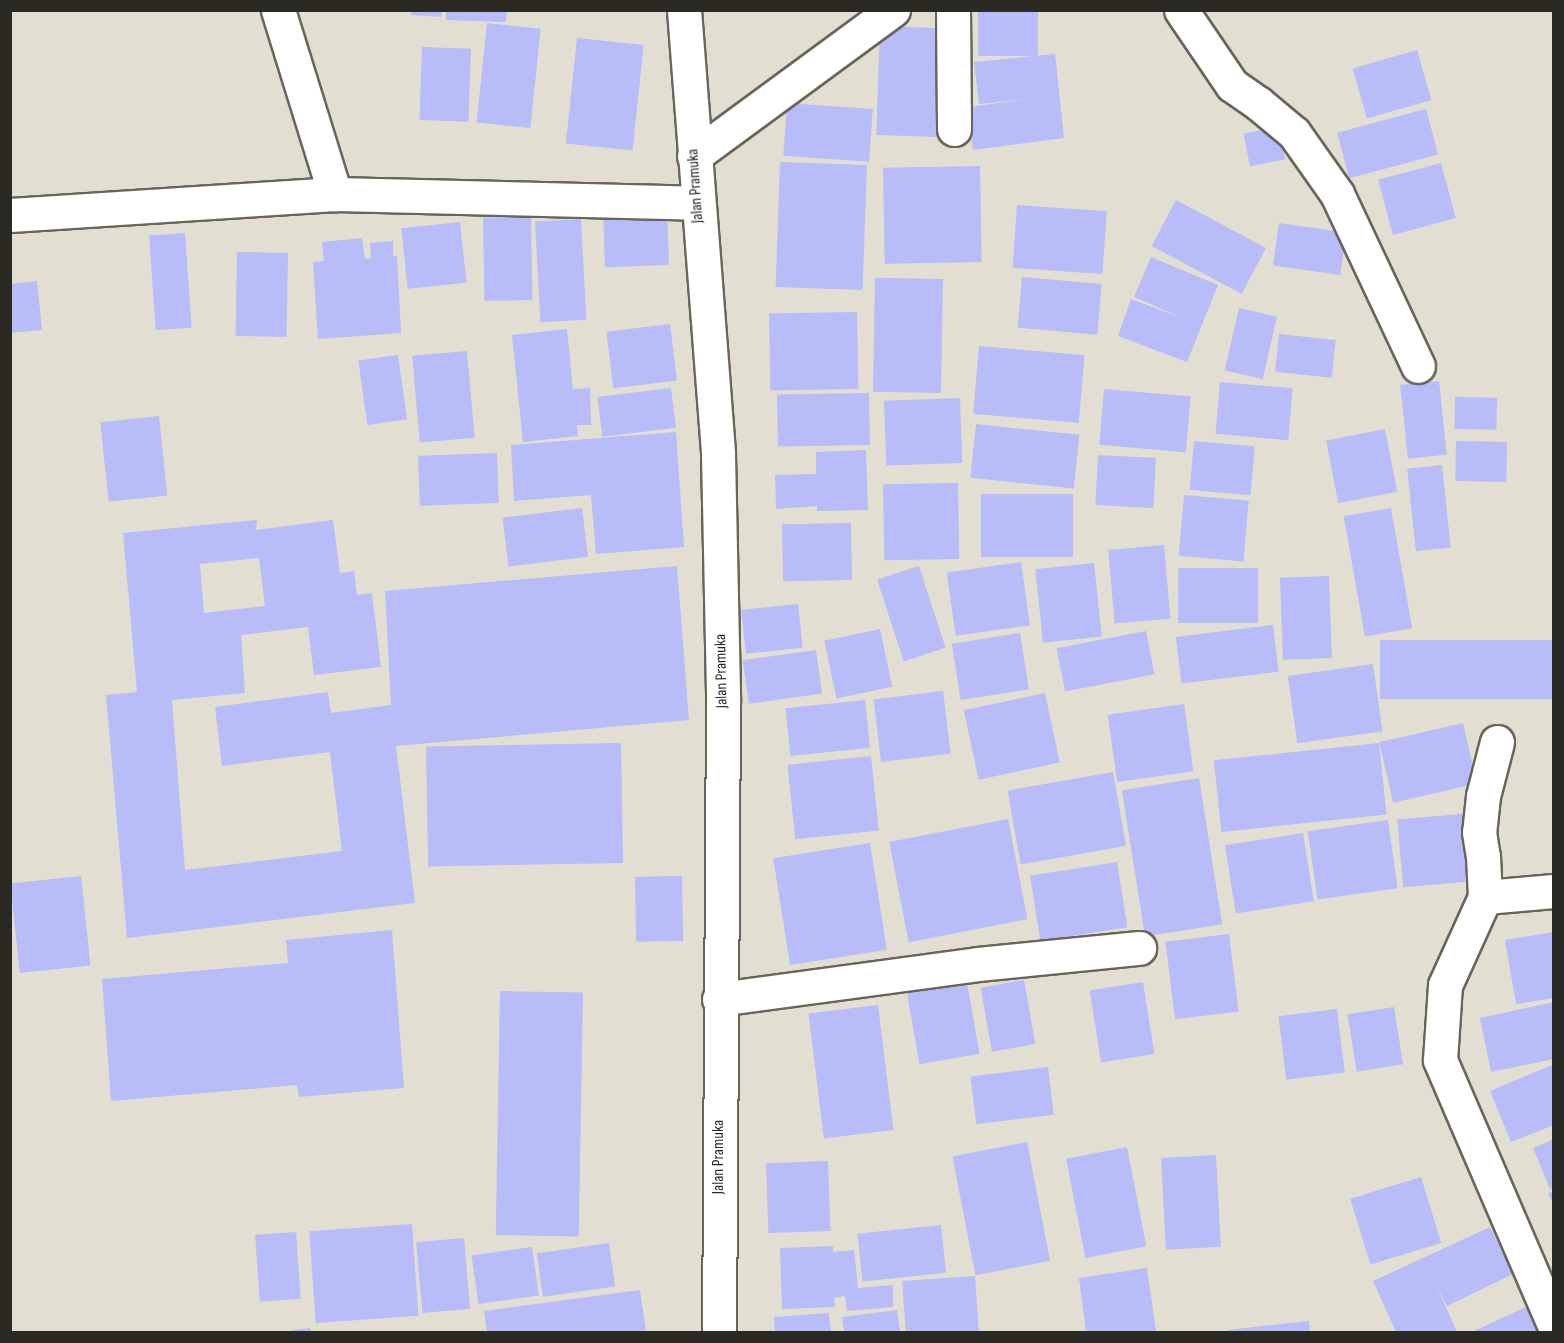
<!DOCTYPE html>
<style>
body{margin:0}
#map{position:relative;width:1564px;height:1343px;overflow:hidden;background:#e2ded1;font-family:"Sofia Sans Condensed",sans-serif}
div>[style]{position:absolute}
.building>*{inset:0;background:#b8bcf8;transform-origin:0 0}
.roads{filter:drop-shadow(2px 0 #696559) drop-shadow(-2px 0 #696559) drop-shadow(0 2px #696559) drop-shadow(0 -2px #696559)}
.street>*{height:33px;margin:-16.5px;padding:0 16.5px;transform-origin:16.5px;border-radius:16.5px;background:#fff}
.secondary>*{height:33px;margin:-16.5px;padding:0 16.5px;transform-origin:16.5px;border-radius:16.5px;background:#fff}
span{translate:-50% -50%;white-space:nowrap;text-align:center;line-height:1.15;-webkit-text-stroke:6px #fff;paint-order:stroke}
.street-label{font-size:16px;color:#2b2924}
.frame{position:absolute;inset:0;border:12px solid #2b2924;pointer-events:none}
</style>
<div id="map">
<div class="building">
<div style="clip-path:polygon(411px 10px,442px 10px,441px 17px,411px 15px)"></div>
<div style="clip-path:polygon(446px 10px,507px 10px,506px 22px,446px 20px)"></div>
<div style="left:978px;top:10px;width:60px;height:46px"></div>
<div style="left:487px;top:23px;width:54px;height:100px;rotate:6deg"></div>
<div style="left:880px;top:26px;width:61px;height:109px;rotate:2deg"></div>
<div style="left:577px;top:38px;width:67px;height:106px;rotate:6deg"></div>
<div style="left:422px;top:47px;width:49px;height:73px;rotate:2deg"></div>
<div style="left:1417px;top:50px;width:52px;height:67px;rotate:74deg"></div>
<div style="clip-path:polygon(1055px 54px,1064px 138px,973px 150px,968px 107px,1029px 99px,979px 104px,974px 62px)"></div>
<div style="left:787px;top:103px;width:86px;height:53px;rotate:4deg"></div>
<div style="left:1426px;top:109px;width:47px;height:92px;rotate:75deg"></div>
<div style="left:1279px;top:127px;width:33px;height:36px;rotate:79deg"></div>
<div style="left:780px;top:162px;width:87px;height:125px;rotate:2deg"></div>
<div style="left:1441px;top:163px;width:57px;height:65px;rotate:75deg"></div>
<div style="left:980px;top:166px;width:96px;height:97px;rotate:89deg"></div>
<div style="left:1176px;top:200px;width:102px;height:52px;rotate:28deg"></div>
<div style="left:1017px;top:205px;width:90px;height:63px;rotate:4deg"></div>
<div style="left:667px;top:209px;width:56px;height:64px;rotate:88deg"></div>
<div style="left:531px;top:217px;width:83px;height:48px;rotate:89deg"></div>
<div style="left:581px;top:219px;width:101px;height:46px;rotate:87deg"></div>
<div style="left:460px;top:222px;width:61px;height:59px;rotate:84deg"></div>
<div style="left:1279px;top:223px;width:68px;height:43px;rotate:8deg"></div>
<div style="left:185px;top:233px;width:95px;height:36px;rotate:86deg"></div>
<div style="clip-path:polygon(362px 238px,365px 259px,371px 258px,370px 243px,393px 241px,393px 256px,397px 256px,401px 333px,318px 339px,313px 262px,324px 261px,322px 242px)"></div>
<div style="left:237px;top:252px;width:51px;height:84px;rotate:1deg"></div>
<div style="clip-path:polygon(1151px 257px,1218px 285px,1187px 362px,1118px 336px,1131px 299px,1185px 319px,1134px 297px)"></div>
<div style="left:1022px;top:277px;width:80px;height:51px;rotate:5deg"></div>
<div style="left:943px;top:279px;width:114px;height:68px;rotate:91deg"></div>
<div style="clip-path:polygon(37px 281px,42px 330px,10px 333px,10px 284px)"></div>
<div style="left:1239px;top:308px;width:39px;height:64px;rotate:13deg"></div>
<div style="left:857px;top:312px;width:77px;height:88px;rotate:89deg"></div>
<div style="left:670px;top:324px;width:57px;height:64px;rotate:83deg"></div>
<div style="clip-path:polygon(567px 329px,573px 389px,590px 388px,591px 425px,577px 425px,578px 436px,523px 442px,512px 335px)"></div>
<div style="left:1279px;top:334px;width:57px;height:38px;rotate:6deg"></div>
<div style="left:979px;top:346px;width:106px;height:68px;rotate:5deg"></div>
<div style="left:467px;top:351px;width:87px;height:55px;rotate:85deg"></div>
<div style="left:398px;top:355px;width:65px;height:40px;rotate:82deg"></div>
<div style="left:1439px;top:381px;width:74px;height:39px;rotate:84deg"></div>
<div style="left:1220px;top:382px;width:73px;height:52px;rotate:5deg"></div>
<div style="left:671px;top:388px;width:40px;height:74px;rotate:83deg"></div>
<div style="left:1104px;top:389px;width:87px;height:56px;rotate:5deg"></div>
<div style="left:869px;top:393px;width:52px;height:92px;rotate:89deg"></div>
<div style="left:1455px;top:397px;width:42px;height:32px;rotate:1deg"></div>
<div style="left:960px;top:398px;width:65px;height:76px;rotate:88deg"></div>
<div style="left:159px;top:416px;width:80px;height:59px;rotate:84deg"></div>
<div style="left:976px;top:424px;width:104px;height:54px;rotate:6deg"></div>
<div style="left:1385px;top:429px;width:64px;height:60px;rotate:79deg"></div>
<div style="clip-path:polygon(676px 432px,684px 547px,596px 554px,591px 495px,514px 501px,511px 445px)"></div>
<div style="left:1194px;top:441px;width:61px;height:49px;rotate:5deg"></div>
<div style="left:1456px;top:441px;width:51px;height:40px;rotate:1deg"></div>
<div style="clip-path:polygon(866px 450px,868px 510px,817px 511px,817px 506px,776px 509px,775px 475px,816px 474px,816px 452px)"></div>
<div style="left:497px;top:453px;width:50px;height:79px;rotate:88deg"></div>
<div style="left:1098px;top:455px;width:58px;height:50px;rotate:3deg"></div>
<div style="left:1442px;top:465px;width:83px;height:35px;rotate:84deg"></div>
<div style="left:958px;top:483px;width:76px;height:75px;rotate:89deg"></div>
<div style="left:981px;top:494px;width:92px;height:63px"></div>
<div style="left:1184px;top:495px;width:65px;height:61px;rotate:5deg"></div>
<div style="left:582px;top:508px;width:49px;height:80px;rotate:83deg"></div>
<div style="left:1391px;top:508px;width:122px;height:48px;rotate:80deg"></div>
<div style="clip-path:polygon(evenodd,257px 520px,256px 530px,333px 520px,340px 573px,354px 571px,357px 595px,372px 593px,381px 667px,314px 675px,308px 627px,241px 635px,245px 693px,172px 700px,185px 870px,342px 851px,330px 752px,222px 766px,215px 707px,328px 692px,331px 713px,391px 705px,385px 591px,677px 566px,689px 720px,396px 746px,415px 903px,127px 938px,106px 695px,137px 692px,123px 533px,257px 520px,259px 558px,265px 606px,204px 613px,200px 564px,259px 558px)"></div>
<div style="left:851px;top:523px;width:57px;height:69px;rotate:89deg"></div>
<div style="left:1164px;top:545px;width:74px;height:56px;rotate:85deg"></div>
<div style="left:1021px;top:562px;width:64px;height:75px;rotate:82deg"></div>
<div style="left:1094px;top:563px;width:74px;height:59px;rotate:84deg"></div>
<div style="left:919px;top:566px;width:86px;height:44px;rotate:72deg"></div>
<div style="left:1258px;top:568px;width:55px;height:80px;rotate:90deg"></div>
<div style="left:1329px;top:576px;width:82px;height:49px;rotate:88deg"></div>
<div style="left:798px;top:604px;width:44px;height:57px;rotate:84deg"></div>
<div style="left:1273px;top:625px;width:47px;height:98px;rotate:83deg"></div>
<div style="left:880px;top:629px;width:59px;height:57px;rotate:78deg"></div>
<div style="left:1146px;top:631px;width:44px;height:91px;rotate:79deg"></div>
<div style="left:1020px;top:633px;width:57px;height:69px;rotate:81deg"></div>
<div style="left:1554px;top:640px;width:59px;height:174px;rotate:90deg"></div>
<div style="left:816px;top:650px;width:44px;height:74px;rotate:82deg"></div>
<div style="left:1373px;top:664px;width:68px;height:86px;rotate:82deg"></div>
<div style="left:943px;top:691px;width:63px;height:70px;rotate:83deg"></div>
<div style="left:1045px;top:693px;width:71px;height:83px;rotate:78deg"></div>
<div style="left:865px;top:700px;width:48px;height:80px;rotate:84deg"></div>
<div style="left:1184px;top:704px;width:68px;height:77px;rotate:82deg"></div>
<div style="left:1463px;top:723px;width:62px;height:86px;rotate:77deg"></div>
<div style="left:621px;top:743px;width:120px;height:195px;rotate:89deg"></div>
<div style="left:1379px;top:743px;width:72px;height:166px;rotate:84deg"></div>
<div style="left:871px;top:756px;width:75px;height:84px;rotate:84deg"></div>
<div style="left:1113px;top:772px;width:75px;height:107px;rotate:80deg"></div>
<div style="left:1199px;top:778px;width:148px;height:78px;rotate:81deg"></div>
<div style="left:1471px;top:813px;width:68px;height:74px;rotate:85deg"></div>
<div style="left:1008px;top:819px;width:102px;height:121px;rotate:79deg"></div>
<div style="left:1388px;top:820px;width:69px;height:81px;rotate:82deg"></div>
<div style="left:1303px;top:833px;width:69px;height:79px;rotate:81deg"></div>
<div style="left:870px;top:843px;width:108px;height:98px;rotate:81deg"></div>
<div style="left:1117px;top:862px;width:66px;height:88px;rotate:81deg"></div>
<div style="left:81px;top:876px;width:90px;height:71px;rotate:84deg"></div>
<div style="left:682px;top:876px;width:65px;height:47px;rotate:89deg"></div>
<div style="clip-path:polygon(392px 930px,404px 1088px,299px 1097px,297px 1085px,111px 1101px,102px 979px,288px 963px,286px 940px)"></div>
<div style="clip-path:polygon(1554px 932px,1554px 998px,1516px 1004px,1505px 940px)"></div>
<div style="left:1229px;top:934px;width:78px;height:64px;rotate:83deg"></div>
<div style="left:965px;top:971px;width:84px;height:61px;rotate:80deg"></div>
<div style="left:1024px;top:980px;width:65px;height:44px;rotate:80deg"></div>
<div style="left:1143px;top:982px;width:73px;height:54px;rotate:81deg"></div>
<div style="left:500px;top:991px;width:83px;height:244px;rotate:1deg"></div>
<div style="clip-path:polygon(1554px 1002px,1554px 1059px,1491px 1072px,1480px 1018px)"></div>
<div style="left:878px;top:1005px;width:126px;height:70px;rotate:83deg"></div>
<div style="left:1394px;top:1007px;width:58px;height:47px;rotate:81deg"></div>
<div style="left:1337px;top:1009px;width:64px;height:59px;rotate:83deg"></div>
<div style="clip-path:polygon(1554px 1064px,1554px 1125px,1511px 1142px,1490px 1091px)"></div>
<div style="left:1048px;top:1067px;width:48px;height:78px;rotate:83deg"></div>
<div style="clip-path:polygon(1554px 1139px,1554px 1187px,1550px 1189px,1533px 1148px)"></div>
<div style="left:1027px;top:1142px;width:121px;height:76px;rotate:79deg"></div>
<div style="left:1127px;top:1147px;width:101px;height:62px;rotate:79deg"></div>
<div style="left:1216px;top:1155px;width:92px;height:55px;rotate:87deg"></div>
<div style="left:828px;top:1161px;width:70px;height:62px;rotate:88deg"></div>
<div style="left:1421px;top:1177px;width:69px;height:74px;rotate:73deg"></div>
<div style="clip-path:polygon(1554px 1191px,1554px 1205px,1548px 1194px)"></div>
<div style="left:412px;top:1224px;width:92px;height:103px;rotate:86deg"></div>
<div style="left:941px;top:1225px;width:48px;height:84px;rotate:84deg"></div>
<div style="clip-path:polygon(1490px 1227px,1513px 1274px,1447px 1306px,1437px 1287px,1457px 1332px,1396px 1332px,1373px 1281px)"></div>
<div style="left:296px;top:1232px;width:67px;height:41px;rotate:86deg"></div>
<div style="left:464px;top:1238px;width:71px;height:48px;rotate:85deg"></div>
<div style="left:609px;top:1243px;width:44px;height:73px;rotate:82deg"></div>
<div style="clip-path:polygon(833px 1246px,833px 1252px,854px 1250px,858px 1288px,893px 1285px,893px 1307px,847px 1311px,845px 1296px,834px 1298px,835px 1307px,782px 1309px,780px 1248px)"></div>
<div style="left:532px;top:1247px;width:49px;height:61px;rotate:82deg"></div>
<div style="clip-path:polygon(1147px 1268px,1156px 1332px,1086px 1332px,1079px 1278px)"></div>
<div style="left:975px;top:1276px;width:56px;height:73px;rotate:86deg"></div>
<div style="clip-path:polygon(640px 1290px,646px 1332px,487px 1332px,484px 1311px)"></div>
<div style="clip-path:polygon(1539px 1301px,1553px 1332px,1472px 1332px)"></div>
<div style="clip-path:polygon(897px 1310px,900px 1332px,844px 1332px,842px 1317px)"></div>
<div style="clip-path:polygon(829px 1313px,831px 1332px,775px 1332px,774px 1317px)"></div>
<div style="clip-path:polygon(1309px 1321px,1310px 1332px,1228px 1332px,1228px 1330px)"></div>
<div style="clip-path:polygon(310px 1328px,311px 1332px,289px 1332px,288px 1331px)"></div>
</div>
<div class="roads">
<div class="street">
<div style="left:278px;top:10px;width:193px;rotate:72.8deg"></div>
<div style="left:953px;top:10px;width:119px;rotate:89.5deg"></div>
<div style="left:1181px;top:10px;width:91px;rotate:55.8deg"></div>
<div style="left:1232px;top:85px;width:32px;rotate:35deg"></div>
<div style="left:1258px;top:103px;width:47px;rotate:39.8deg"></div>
<div style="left:1294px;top:133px;width:75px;rotate:54.8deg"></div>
<div style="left:1337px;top:194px;width:190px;rotate:64.8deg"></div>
<div style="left:694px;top:156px;width:247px;rotate:-36.3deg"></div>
<div style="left:10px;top:215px;width:326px;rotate:-3.7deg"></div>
<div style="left:335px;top:194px;width:362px;rotate:1.4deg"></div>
<div style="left:1497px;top:742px;width:56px;rotate:104.5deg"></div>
<div style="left:1483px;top:796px;width:36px;rotate:96deg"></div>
<div style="left:1479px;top:832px;width:24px;rotate:81deg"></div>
<div style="left:1483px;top:856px;width:41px;rotate:87.2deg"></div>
<div style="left:1485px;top:897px;width:97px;rotate:114.4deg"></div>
<div style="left:1445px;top:985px;width:75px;rotate:93.8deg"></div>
<div style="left:1440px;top:1060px;width:288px;rotate:66.7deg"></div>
<div style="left:1485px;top:897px;width:69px;rotate:-5deg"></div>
<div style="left:719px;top:999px;width:261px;rotate:-7.7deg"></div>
<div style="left:978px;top:964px;width:162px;rotate:-5.7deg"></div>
</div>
<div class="secondary">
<div style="left:684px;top:10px;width:445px;rotate:85.6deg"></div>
<div style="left:718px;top:454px;width:248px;rotate:88.8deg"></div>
<div style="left:723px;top:702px;width:630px;rotate:90.36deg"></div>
</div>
</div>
<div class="street-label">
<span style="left:696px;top:186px;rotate:-94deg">Jalan Pramuka</span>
<span style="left:722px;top:671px;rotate:-91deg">Jalan Pramuka</span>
<span style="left:719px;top:1157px;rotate:-90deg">Jalan Pramuka</span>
</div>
<div class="frame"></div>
</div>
